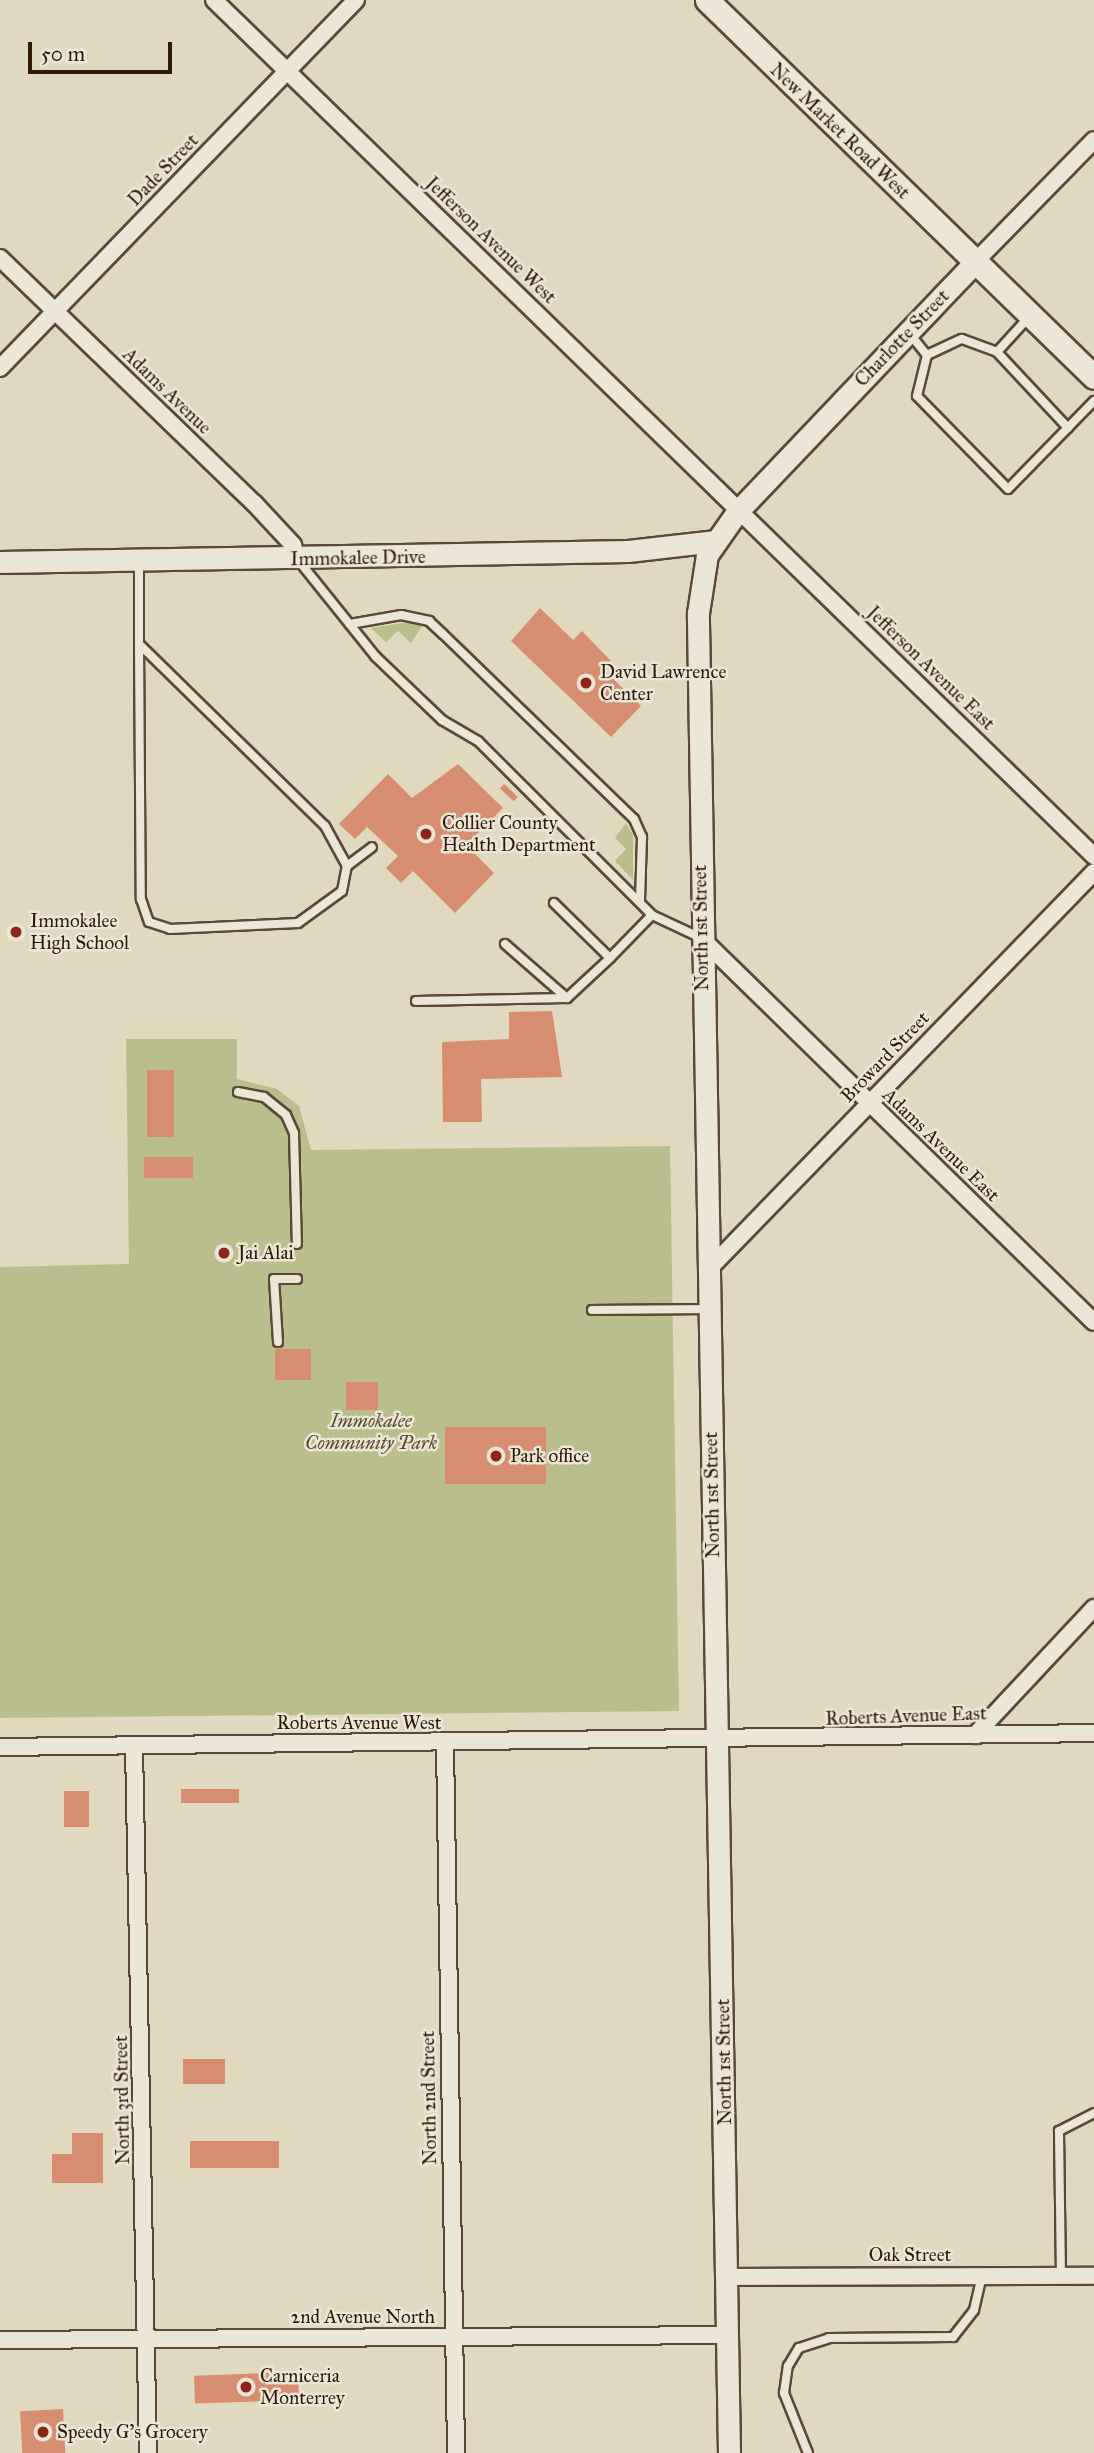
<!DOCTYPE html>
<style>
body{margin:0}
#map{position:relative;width:1094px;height:2453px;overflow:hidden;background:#e0d9bf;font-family:"IM FELL Great Primer",serif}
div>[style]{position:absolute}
.green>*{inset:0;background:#babd8d}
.building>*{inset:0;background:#d68d72;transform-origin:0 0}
.roads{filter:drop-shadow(2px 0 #5c4835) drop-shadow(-2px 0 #5c4835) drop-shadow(0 2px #5c4835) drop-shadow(0 -2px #5c4835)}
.service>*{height:8px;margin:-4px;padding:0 4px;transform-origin:4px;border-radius:4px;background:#ebe6d5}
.minor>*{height:16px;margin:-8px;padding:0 8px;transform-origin:8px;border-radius:8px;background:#ebe6d5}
.tertiary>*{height:21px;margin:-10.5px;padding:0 10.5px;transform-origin:10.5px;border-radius:10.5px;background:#ebe6d5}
.secondary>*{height:23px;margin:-11.5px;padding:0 11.5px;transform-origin:11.5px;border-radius:11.5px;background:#ebe6d5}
.dots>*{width:19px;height:19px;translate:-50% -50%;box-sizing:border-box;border:4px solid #ebe6d5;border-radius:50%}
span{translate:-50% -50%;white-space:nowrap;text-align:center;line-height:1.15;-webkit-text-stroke:5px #ebe6d5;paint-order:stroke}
.street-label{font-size:19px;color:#301707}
.poi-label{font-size:19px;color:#301707}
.left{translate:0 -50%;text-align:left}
.park-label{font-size:19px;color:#59492f;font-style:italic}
.scale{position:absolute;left:28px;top:42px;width:144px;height:32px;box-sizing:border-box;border:4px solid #301707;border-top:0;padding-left:9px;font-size:21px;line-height:24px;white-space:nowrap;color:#301707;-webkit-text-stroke:5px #ebe6d5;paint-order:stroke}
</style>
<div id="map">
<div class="green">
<div style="clip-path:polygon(409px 622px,422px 626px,411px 643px,398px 631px,386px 642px,371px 628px)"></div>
<div style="clip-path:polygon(626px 823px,633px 835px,633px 880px,615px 861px,626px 849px,615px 838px)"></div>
<div style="clip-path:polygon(126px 1039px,237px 1039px,237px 1079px,277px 1089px,299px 1106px,311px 1150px,670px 1146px,679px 1711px,0 1718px,0 1267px,129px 1264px)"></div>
</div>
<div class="building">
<div style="clip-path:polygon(540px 608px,573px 640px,582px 631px,611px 661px,604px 670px,641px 706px,611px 737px,511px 641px)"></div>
<div style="clip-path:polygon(458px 764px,503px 808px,466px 845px,494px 873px,455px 913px,413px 871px,401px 883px,386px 868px,398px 856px,367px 827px,355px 839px,339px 824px,388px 774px,412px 798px)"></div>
<div style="left:504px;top:784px;width:19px;height:6px;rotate:43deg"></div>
<div style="clip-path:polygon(552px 1011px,562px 1077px,481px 1079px,482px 1122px,443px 1122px,442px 1042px,509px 1039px,509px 1012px)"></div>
<div style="left:147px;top:1070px;width:27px;height:67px"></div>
<div style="left:193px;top:1157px;width:21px;height:49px;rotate:90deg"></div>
<div style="left:275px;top:1349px;width:36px;height:31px"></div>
<div style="left:346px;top:1382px;width:32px;height:28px"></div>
<div style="left:546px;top:1427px;width:57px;height:101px;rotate:90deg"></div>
<div style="left:181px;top:1789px;width:58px;height:14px"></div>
<div style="left:64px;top:1791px;width:25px;height:36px"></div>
<div style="left:183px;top:2059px;width:42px;height:25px"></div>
<div style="clip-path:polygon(72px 2133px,103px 2133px,103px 2183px,52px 2183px,52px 2154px,72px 2154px)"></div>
<div style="left:190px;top:2141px;width:89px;height:27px"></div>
<div style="left:298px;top:2372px;width:28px;height:104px;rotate:88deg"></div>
<div style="left:63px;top:2409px;width:44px;height:43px;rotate:87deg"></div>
</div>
<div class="roads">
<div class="service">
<div style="left:1028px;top:318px;width:46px;rotate:132.4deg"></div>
<div style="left:997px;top:352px;width:104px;rotate:46.9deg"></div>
<div style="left:909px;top:333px;width:28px;rotate:51deg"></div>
<div style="left:927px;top:355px;width:42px;rotate:103.7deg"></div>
<div style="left:917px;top:396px;width:130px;rotate:45.6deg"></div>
<div style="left:1008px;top:489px;width:123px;rotate:-45.7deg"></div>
<div style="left:927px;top:355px;width:38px;rotate:-25deg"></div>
<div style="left:962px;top:339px;width:37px;rotate:20deg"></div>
<div style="left:299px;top:561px;width:122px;rotate:51.3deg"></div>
<div style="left:375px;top:656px;width:93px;rotate:43.7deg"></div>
<div style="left:442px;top:720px;width:42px;rotate:30.3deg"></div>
<div style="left:478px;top:741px;width:246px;rotate:45deg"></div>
<div style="left:652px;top:915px;width:54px;rotate:25.1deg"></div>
<div style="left:350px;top:624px;width:52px;rotate:-10deg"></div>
<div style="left:401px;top:615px;width:29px;rotate:12deg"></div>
<div style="left:429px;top:621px;width:19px;rotate:43deg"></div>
<div style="left:443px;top:634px;width:266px;rotate:44.1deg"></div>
<div style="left:634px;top:819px;width:20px;rotate:66deg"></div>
<div style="left:642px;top:837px;width:65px;rotate:91.8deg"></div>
<div style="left:139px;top:644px;width:255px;rotate:89.6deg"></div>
<div style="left:141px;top:899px;width:24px;rotate:71deg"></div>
<div style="left:149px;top:922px;width:22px;rotate:18deg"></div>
<div style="left:170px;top:929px;width:128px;rotate:-2.7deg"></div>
<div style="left:298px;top:923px;width:54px;rotate:-36deg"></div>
<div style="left:342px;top:891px;width:25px;rotate:-79deg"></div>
<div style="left:347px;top:866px;width:46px;rotate:-118.8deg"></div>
<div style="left:325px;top:826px;width:260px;rotate:-135.6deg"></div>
<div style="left:139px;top:644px;width:83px;rotate:-90deg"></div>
<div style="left:347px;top:866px;width:31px;rotate:-37deg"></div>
<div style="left:554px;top:903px;width:78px;rotate:44.5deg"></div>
<div style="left:610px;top:958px;width:60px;rotate:-45.7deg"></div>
<div style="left:505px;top:944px;width:82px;rotate:41.1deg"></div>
<div style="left:567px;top:998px;width:59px;rotate:-42.9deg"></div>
<div style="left:416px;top:1001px;width:151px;rotate:-1.1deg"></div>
<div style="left:238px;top:1092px;width:26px;rotate:11deg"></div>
<div style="left:264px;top:1097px;width:28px;rotate:39deg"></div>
<div style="left:286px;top:1115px;width:20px;rotate:66deg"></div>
<div style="left:294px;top:1133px;width:111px;rotate:88.5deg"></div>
<div style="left:592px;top:1310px;width:116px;rotate:-0.5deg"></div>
<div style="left:278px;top:1342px;width:63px;rotate:-93.6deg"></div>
<div style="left:274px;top:1279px;width:23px"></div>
<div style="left:1061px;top:2276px;width:145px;rotate:-90.8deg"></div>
<div style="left:1059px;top:2131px;width:39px;rotate:-27deg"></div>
<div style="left:808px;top:2453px;width:65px;rotate:-111.8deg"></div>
<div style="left:784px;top:2393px;width:27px;rotate:-82deg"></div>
<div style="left:788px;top:2366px;width:21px;rotate:-59deg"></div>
<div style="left:799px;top:2348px;width:32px;rotate:-18deg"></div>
<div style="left:829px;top:2338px;width:124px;rotate:-0.5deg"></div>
<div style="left:953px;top:2337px;width:34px;rotate:-52deg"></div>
<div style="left:974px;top:2310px;width:35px;rotate:-77deg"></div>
</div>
<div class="minor">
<div style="left:214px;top:0;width:1228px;rotate:44.21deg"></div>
<div style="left:0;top:258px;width:353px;rotate:44deg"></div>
<div style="left:254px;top:503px;width:57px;rotate:47.1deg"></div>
<div style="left:293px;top:545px;width:15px;rotate:74deg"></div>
<div style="left:975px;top:262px;width:170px;rotate:-45.7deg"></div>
<div style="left:0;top:368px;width:512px;rotate:-45.95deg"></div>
<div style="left:701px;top:938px;width:549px;rotate:44.34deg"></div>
<div style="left:707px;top:1271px;width:556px;rotate:-45.87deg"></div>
<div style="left:975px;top:1735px;width:174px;rotate:-46.9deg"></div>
<div style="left:445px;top:1743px;width:710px;rotate:89.11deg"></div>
<div style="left:134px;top:1746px;width:707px;rotate:88.87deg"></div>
<div style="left:0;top:1747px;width:1094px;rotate:-0.73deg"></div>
<div style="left:727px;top:2277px;width:367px;rotate:-0.2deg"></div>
<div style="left:0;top:2340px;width:726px;rotate:-0.39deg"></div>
</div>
<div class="tertiary">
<div style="left:0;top:562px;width:628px;rotate:-1deg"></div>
<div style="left:628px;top:551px;width:89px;rotate:-6.5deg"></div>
<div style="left:729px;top:2453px;width:1840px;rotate:-90.97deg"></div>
<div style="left:698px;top:613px;width:59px;rotate:-81.2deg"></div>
<div style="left:707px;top:555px;width:52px;rotate:-55.1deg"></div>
<div style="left:737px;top:512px;width:345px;rotate:-46.4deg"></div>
</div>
<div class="secondary">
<div style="left:707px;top:0;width:540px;rotate:44.25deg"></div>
</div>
</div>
<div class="dots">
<div style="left:586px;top:683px;background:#8f2418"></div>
<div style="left:426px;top:834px;background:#8f2418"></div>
<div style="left:16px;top:932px;background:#8f2418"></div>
<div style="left:224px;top:1253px;background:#8f2418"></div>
<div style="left:496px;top:1456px;background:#8f2418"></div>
<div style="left:246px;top:2387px;background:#8f2418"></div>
<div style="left:43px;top:2432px;background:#8f2418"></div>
</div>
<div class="street-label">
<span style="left:840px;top:131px;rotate:44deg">New Market Road West</span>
<span style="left:163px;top:170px;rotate:-46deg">Dade Street</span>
<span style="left:491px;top:240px;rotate:44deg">Jefferson Avenue West</span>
<span style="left:902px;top:338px;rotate:-46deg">Charlotte Street</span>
<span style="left:167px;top:391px;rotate:44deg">Adams Avenue</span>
<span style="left:358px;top:558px;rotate:-1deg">Immokalee Drive</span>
<span style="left:931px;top:668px;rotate:44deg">Jefferson Avenue East</span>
<span style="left:701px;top:928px;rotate:-91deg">North 1st Street</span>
<span style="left:885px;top:1057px;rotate:-46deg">Broward Street</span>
<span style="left:941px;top:1145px;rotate:44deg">Adams Avenue East</span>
<span style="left:712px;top:1495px;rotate:-91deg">North 1st Street</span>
<span style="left:906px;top:1716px;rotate:-2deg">Roberts Avenue East</span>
<span style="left:359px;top:1723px">Roberts Avenue West</span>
<span style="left:724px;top:2062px;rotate:-91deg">North 1st Street</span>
<span style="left:429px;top:2098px;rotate:-91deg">North 2nd Street</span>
<span style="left:122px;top:2100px;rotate:-91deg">North 3rd Street</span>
<span style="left:910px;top:2255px">Oak Street</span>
<span style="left:363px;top:2317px">2nd Avenue North</span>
</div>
<div class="poi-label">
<span class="left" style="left:600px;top:683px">David Lawrence<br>Center</span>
<span class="left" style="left:442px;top:834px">Collier County<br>Health Department</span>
<span class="left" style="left:30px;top:932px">Immokalee<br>High School</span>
<span class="left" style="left:238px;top:1253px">Jai Alai</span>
<span class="left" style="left:510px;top:1456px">Park office</span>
<span class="left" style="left:260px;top:2387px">Carniceria<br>Monterrey</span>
<span class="left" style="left:57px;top:2432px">Speedy G's Grocery</span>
</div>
<div class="park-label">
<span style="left:371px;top:1432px">Immokalee<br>Community Park</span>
</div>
<div class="scale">50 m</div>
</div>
